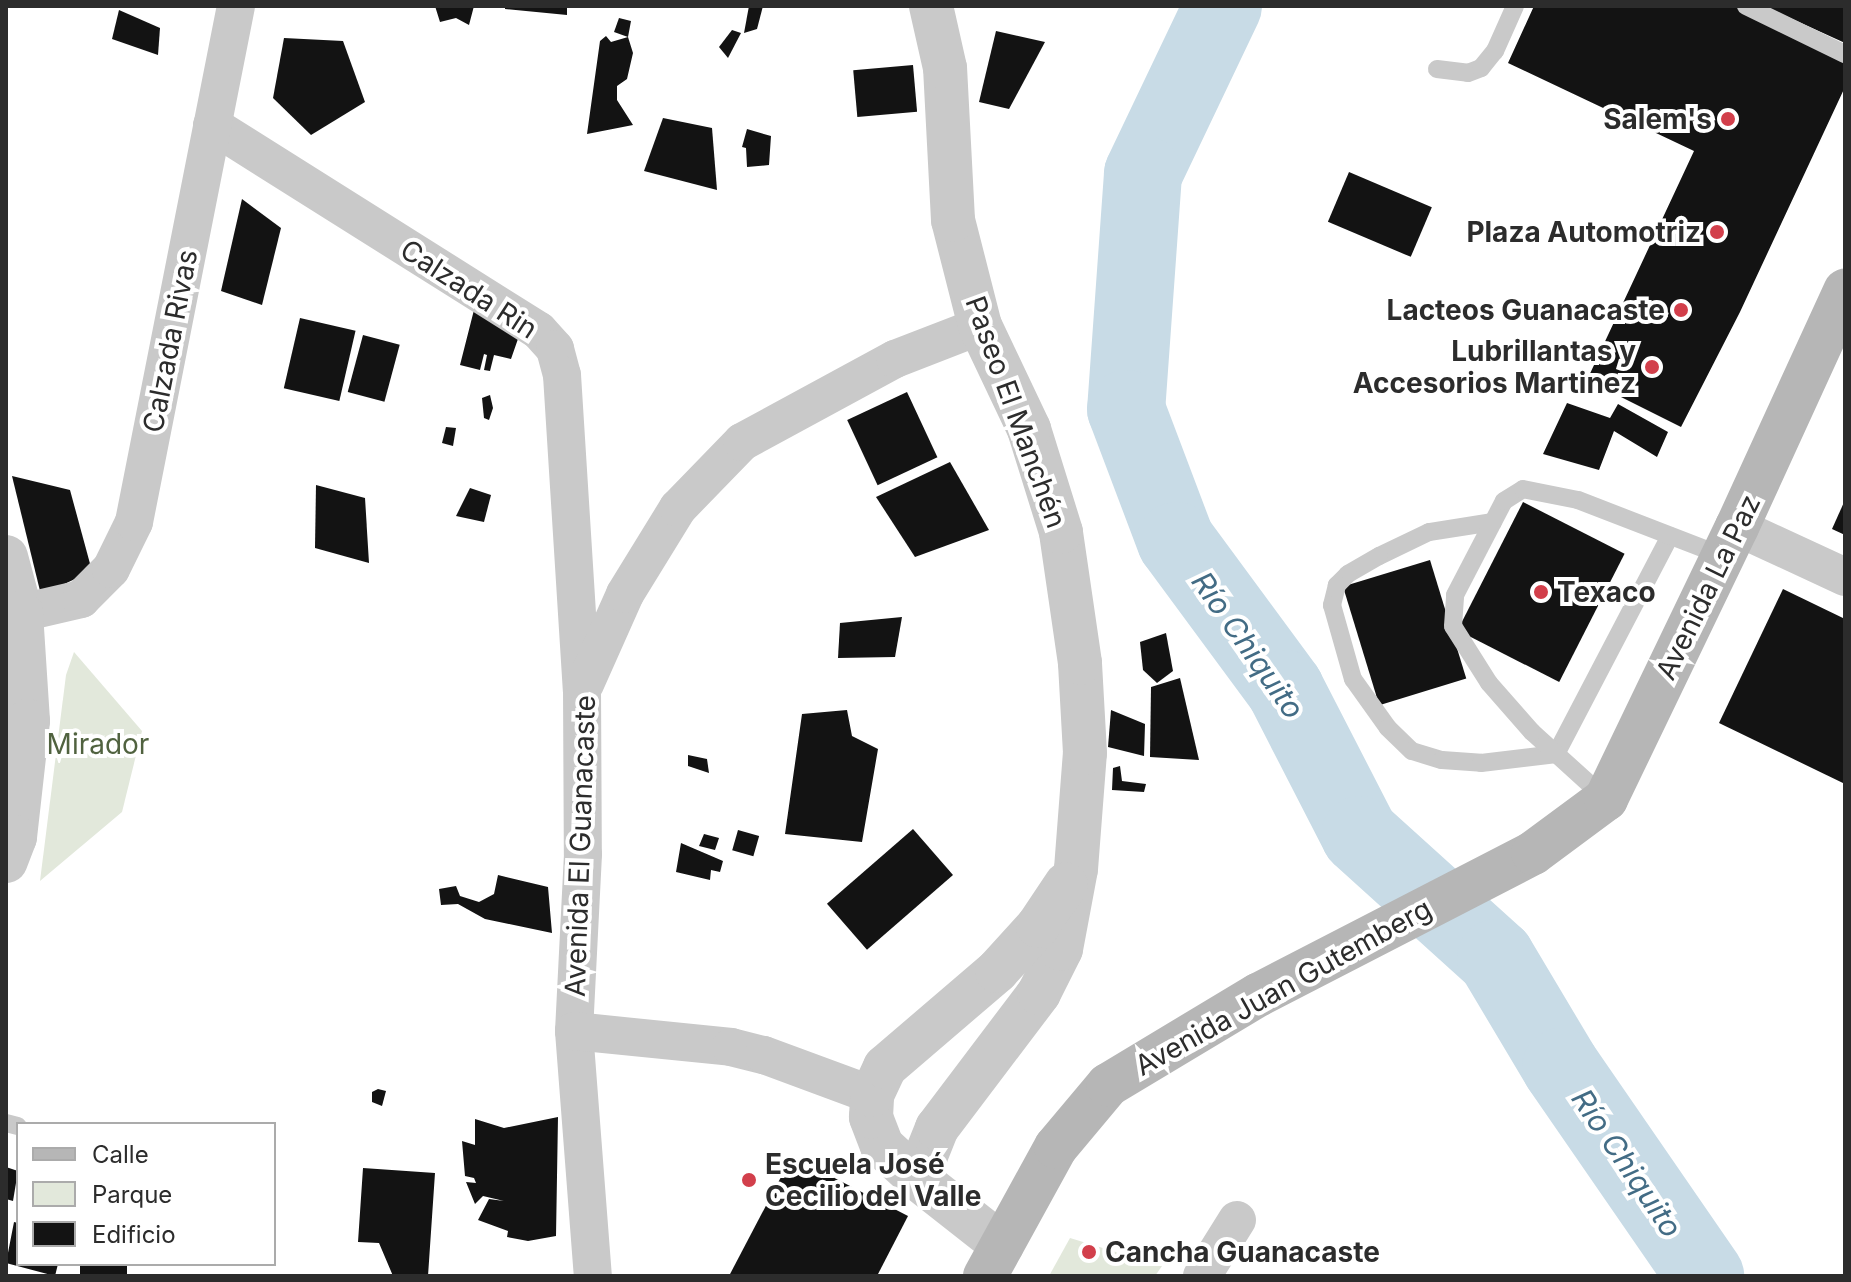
<!DOCTYPE html>
<meta charset="utf-8">
<style>
body{margin:0}
#map{position:relative;width:1851px;height:1282px;overflow:hidden;background:#fff;font-family:Inter,sans-serif}
div>[style]{position:absolute}
.green>*{inset:0;background:#e2e8db}
.river>*{height:78px;margin:-39px;padding:0 39px;transform-origin:39px;border-radius:39px;background:#c8dbe6}
.building>*{inset:0;background:#131313;transform-origin:0 0}
.service>*{height:18px;margin:-9px;padding:0 9px;transform-origin:9px;border-radius:9px;background:#c9c9c9}
.minor>*{height:38px;margin:-19px;padding:0 19px;transform-origin:19px;border-radius:19px;background:#c9c9c9}
.tertiary>*{height:44px;margin:-22px;padding:0 22px;transform-origin:22px;border-radius:22px;background:#c9c9c9}
.secondary>*{height:44px;margin:-22px;padding:0 22px;transform-origin:22px;border-radius:22px;background:#b6b6b6}
.dots>*{width:22px;height:22px;translate:-50% -50%;box-sizing:border-box;border:4px solid #fff;border-radius:50%}
span{translate:-50% -50%;white-space:nowrap;text-align:center;line-height:1.15;-webkit-text-stroke:8px #fff;paint-order:stroke}
.poi-label{font-size:28px;color:#2c2c2c;font-weight:700}
.right{translate:-100% -50%;text-align:right}
.left{translate:0 -50%;text-align:left}
.street-label{font-size:28px;color:#2c2c2c}
.park-label{font-size:28px;color:#50623f}
.water-label{font-size:30px;color:#436c85;font-style:italic}
.frame{position:absolute;inset:0;border:8px solid #2c2c2c;pointer-events:none}
.legend{position:absolute;left:16px;top:1122px;width:260px;height:144px;box-sizing:border-box;background:#fff;border:2px solid #ababab;margin:0;padding:10px 14px;list-style:none;font-size:24px;color:#2c2c2c}
.legend li{display:flex;align-items:center;gap:16px;height:40px}
.legend b{width:40px;border:2px solid #ababab}
</style>
<div id="map">
<div class="green">
<div style="clip-path:polygon(74px 652px,142px 731px,122px 812px,40px 881px,66px 675px)"></div>
<div style="clip-path:polygon(1070px 1238px,1162px 1266px,1155px 1276px,1049px 1276px)"></div>
</div>
<div class="river">
<div style="left:1223px;top:6px;width:186px;rotate:115.5deg"></div>
<div style="left:1143px;top:174px;width:236px;rotate:94.1deg"></div>
<div style="left:1126px;top:409px;width:141px;rotate:69.3deg"></div>
<div style="left:1176px;top:541px;width:184px;rotate:53.6deg"></div>
<div style="left:1285px;top:689px;width:164px;rotate:62.8deg"></div>
<div style="left:1360px;top:835px;width:183px;rotate:42.1deg"></div>
<div style="left:1496px;top:958px;width:127px;rotate:59.2deg"></div>
<div style="left:1561px;top:1067px;width:254px;rotate:55.4deg"></div>
</div>
<div class="building">
<div style="clip-path:polygon(435px 6px,474px 6px,469px 25px,456px 18px,440px 22px)"></div>
<div style="clip-path:polygon(505px 6px,567px 6px,567px 15px,505px 9px)"></div>
<div style="clip-path:polygon(749px 6px,763px 6px,757px 29px,744px 33px)"></div>
<div style="clip-path:polygon(1534px 6px,1738px 6px,1845px 56px,1845px 87px,1740px 312px,1681px 427px,1587px 380px,1694px 151px,1508px 63px)"></div>
<div style="clip-path:polygon(1764px 6px,1845px 6px,1845px 43px)"></div>
<div style="clip-path:polygon(119px 10px,160px 28px,158px 55px,112px 39px)"></div>
<div style="clip-path:polygon(619px 18px,631px 21px,628px 37px,614px 32px)"></div>
<div style="clip-path:polygon(732px 30px,741px 33px,728px 58px,719px 47px)"></div>
<div style="clip-path:polygon(996px 31px,1045px 42px,1009px 109px,979px 102px)"></div>
<div style="clip-path:polygon(606px 36px,611px 42px,628px 37px,633px 53px,627px 79px,617px 86px,617px 100px,633px 125px,587px 134px,600px 41px)"></div>
<div style="clip-path:polygon(284px 38px,343px 41px,365px 102px,311px 135px,273px 98px)"></div>
<div style="left:913px;top:65px;width:47px;height:60px;rotate:85deg"></div>
<div style="clip-path:polygon(663px 118px,712px 128px,717px 190px,644px 171px)"></div>
<div style="clip-path:polygon(747px 129px,771px 136px,769px 165px,747px 167px,746px 148px,742px 147px)"></div>
<div style="left:1349px;top:172px;width:90px;height:54px;rotate:23deg"></div>
<div style="clip-path:polygon(242px 199px,281px 228px,262px 305px,221px 291px)"></div>
<div style="clip-path:polygon(475px 306px,519px 336px,511px 359px,494px 355px,490px 371px,484px 370px,487px 355px,484px 354px,480px 370px,460px 365px)"></div>
<div style="left:300px;top:318px;width:57px;height:72px;rotate:13deg"></div>
<div style="left:363px;top:335px;width:38px;height:59px;rotate:15deg"></div>
<div style="left:907px;top:392px;width:72px;height:66px;rotate:65deg"></div>
<div style="clip-path:polygon(490px 395px,493px 408px,489px 420px,484px 418px,482px 398px)"></div>
<div style="clip-path:polygon(1567px 403px,1610px 418px,1618px 404px,1668px 432px,1657px 457px,1614px 431px,1599px 470px,1543px 454px)"></div>
<div style="clip-path:polygon(446px 427px,456px 428px,453px 446px,442px 443px)"></div>
<div style="clip-path:polygon(950px 462px,989px 530px,915px 557px,876px 497px)"></div>
<div style="clip-path:polygon(12px 476px,70px 490px,92px 571px,41px 595px)"></div>
<div style="clip-path:polygon(316px 485px,365px 498px,369px 563px,315px 548px)"></div>
<div style="clip-path:polygon(470px 488px,491px 495px,484px 522px,456px 516px)"></div>
<div style="clip-path:polygon(1845px 500px,1845px 535px,1832px 529px)"></div>
<div style="left:1523px;top:502px;width:114px;height:144px;rotate:27deg"></div>
<div style="left:1430px;top:560px;width:124px;height:91px;rotate:73deg"></div>
<div style="clip-path:polygon(1783px 589px,1845px 619px,1845px 784px,1719px 723px)"></div>
<div style="clip-path:polygon(902px 617px,895px 657px,838px 658px,840px 623px)"></div>
<div style="clip-path:polygon(1166px 633px,1173px 671px,1157px 683px,1143px 670px,1140px 642px)"></div>
<div style="clip-path:polygon(1180px 678px,1199px 760px,1150px 757px,1151px 687px)"></div>
<div style="clip-path:polygon(847px 710px,852px 736px,878px 749px,862px 842px,785px 834px,802px 714px)"></div>
<div style="clip-path:polygon(1111px 710px,1145px 724px,1144px 756px,1108px 747px)"></div>
<div style="clip-path:polygon(688px 755px,707px 759px,709px 773px,688px 766px)"></div>
<div style="clip-path:polygon(1120px 766px,1122px 781px,1146px 784px,1144px 792px,1112px 790px,1113px 768px)"></div>
<div style="left:913px;top:829px;width:61px;height:114px;rotate:49deg"></div>
<div style="left:738px;top:830px;width:22px;height:21px;rotate:16deg"></div>
<div style="clip-path:polygon(704px 834px,719px 838px,715px 850px,699px 846px)"></div>
<div style="clip-path:polygon(681px 843px,723px 861px,720px 872px,711px 870px,710px 880px,676px 872px)"></div>
<div style="clip-path:polygon(498px 875px,548px 887px,552px 933px,485px 919px,458px 904px,441px 905px,439px 889px,456px 886px,460px 896px,479px 902px,494px 894px)"></div>
<div style="clip-path:polygon(378px 1089px,386px 1091px,382px 1106px,372px 1102px,372px 1092px)"></div>
<div style="clip-path:polygon(558px 1117px,556px 1236px,528px 1241px,507px 1237px,508px 1231px,478px 1220px,489px 1199px,504px 1201px,483px 1196px,475px 1204px,466px 1182px,476px 1183px,474px 1178px,465px 1176px,462px 1141px,475px 1145px,475px 1119px,504px 1128px)"></div>
<div style="clip-path:polygon(792px 1156px,908px 1216px,877px 1276px,729px 1276px)"></div>
<div style="clip-path:polygon(6px 1167px,18px 1171px,13px 1201px,6px 1199px)"></div>
<div style="clip-path:polygon(363px 1168px,435px 1173px,428px 1276px,393px 1276px,379px 1243px,358px 1242px)"></div>
<div style="clip-path:polygon(14px 1222px,18px 1223px,18px 1264px,58px 1264px,55px 1276px,6px 1263px)"></div>
<div style="left:80px;top:1264px;width:47px;height:12px"></div>
</div>
<div class="service">
<div style="left:1746px;top:6px;width:110px;rotate:25.9deg"></div>
<div style="left:1437px;top:69px;width:31px;rotate:7deg"></div>
<div style="left:1468px;top:73px;width:14px;rotate:-21deg"></div>
<div style="left:1481px;top:68px;width:22px;rotate:-51deg"></div>
<div style="left:1495px;top:51px;width:49px;rotate:-66deg"></div>
<div style="left:1493px;top:522px;width:65px;rotate:171.1deg"></div>
<div style="left:1429px;top:532px;width:55px;rotate:154.4deg"></div>
<div style="left:1379px;top:556px;width:36px;rotate:150deg"></div>
<div style="left:1348px;top:574px;width:16px;rotate:135deg"></div>
<div style="left:1337px;top:585px;width:21px;rotate:104deg"></div>
<div style="left:1332px;top:605px;width:77px;rotate:74.2deg"></div>
<div style="left:1353px;top:679px;width:60px;rotate:54.5deg"></div>
<div style="left:1388px;top:728px;width:33px;rotate:44deg"></div>
<div style="left:1412px;top:751px;width:31px;rotate:17deg"></div>
<div style="left:1442px;top:760px;width:39px;rotate:4deg"></div>
<div style="left:1481px;top:763px;width:76px;rotate:-6.8deg"></div>
<div style="left:1556px;top:754px;width:246px;rotate:-62.4deg"></div>
<div style="left:1606px;top:799px;width:100px;rotate:-137.8deg"></div>
<div style="left:1532px;top:732px;width:65px;rotate:-131.3deg"></div>
<div style="left:1489px;top:683px;width:67px;rotate:-122.3deg"></div>
<div style="left:1453px;top:626px;width:31px;rotate:-86deg"></div>
<div style="left:1455px;top:595px;width:106px;rotate:-62.5deg"></div>
<div style="left:1504px;top:501px;width:22px;rotate:-32deg"></div>
<div style="left:1523px;top:489px;width:56px;rotate:11.3deg"></div>
<div style="left:1578px;top:500px;width:155px;rotate:21.1deg"></div>
<div style="left:6px;top:1123px;width:12px;rotate:14deg"></div>
</div>
<div class="minor">
<div style="left:212px;top:125px;width:386px;rotate:32.2deg"></div>
<div style="left:539px;top:331px;width:24px;rotate:48deg"></div>
<div style="left:555px;top:349px;width:27px;rotate:75deg"></div>
<div style="left:562px;top:375px;width:316px;rotate:86.4deg"></div>
<div style="left:582px;top:690px;width:164px;rotate:89.7deg"></div>
<div style="left:583px;top:854px;width:177px;rotate:92.9deg"></div>
<div style="left:574px;top:1031px;width:246px;rotate:85.6deg"></div>
<div style="left:1737px;top:527px;width:119px;rotate:24.8deg"></div>
<div style="left:21px;top:613px;width:62px;rotate:-13.1deg"></div>
<div style="left:81px;top:599px;width:42px;rotate:-45deg"></div>
<div style="left:111px;top:569px;width:52px;rotate:-63.9deg"></div>
<div style="left:134px;top:522px;width:526px;rotate:-78.82deg"></div>
<div style="left:585px;top:684px;width:98px;rotate:-66deg"></div>
<div style="left:625px;top:594px;width:101px;rotate:-58.4deg"></div>
<div style="left:678px;top:508px;width:92px;rotate:-45.9deg"></div>
<div style="left:742px;top:442px;width:174px;rotate:-28.5deg"></div>
<div style="left:895px;top:359px;width:91px;rotate:-21.2deg"></div>
<div style="left:574px;top:1031px;width:158px;rotate:5.8deg"></div>
<div style="left:731px;top:1047px;width:34px;rotate:14deg"></div>
<div style="left:764px;top:1055px;width:115px;rotate:20.3deg"></div>
<div style="left:1202px;top:1276px;width:66px;rotate:-58deg"></div>
</div>
<div class="tertiary">
<div style="left:6px;top:557px;width:58px;rotate:75deg"></div>
<div style="left:21px;top:613px;width:108px;rotate:86.3deg"></div>
<div style="left:28px;top:721px;width:117px;rotate:96.4deg"></div>
<div style="left:15px;top:837px;width:26px;rotate:111deg"></div>
<div style="left:917px;top:1178px;width:54px;rotate:-68.2deg"></div>
<div style="left:937px;top:1128px;width:169px;rotate:-52.9deg"></div>
<div style="left:1039px;top:993px;width:49px;rotate:-63.4deg"></div>
<div style="left:1061px;top:949px;width:81px;rotate:-79.4deg"></div>
<div style="left:1076px;top:869px;width:116px;rotate:-85.6deg"></div>
<div style="left:1085px;top:753px;width:90px;rotate:-93.2deg"></div>
<div style="left:1080px;top:663px;width:132px;rotate:-98.3deg"></div>
<div style="left:1061px;top:532px;width:108px;rotate:-107.3deg"></div>
<div style="left:1029px;top:429px;width:114px;rotate:-115.4deg"></div>
<div style="left:980px;top:326px;width:109px;rotate:-104.3deg"></div>
<div style="left:953px;top:220px;width:152px;rotate:-93deg"></div>
<div style="left:945px;top:68px;width:64px;rotate:-102.7deg"></div>
<div style="left:1002px;top:1245px;width:108px;rotate:-141.8deg"></div>
<div style="left:917px;top:1178px;width:47px;rotate:-137.6deg"></div>
<div style="left:882px;top:1146px;width:31px;rotate:-111deg"></div>
<div style="left:871px;top:1117px;width:22px;rotate:-87deg"></div>
<div style="left:872px;top:1095px;width:31px;rotate:-65deg"></div>
<div style="left:885px;top:1067px;width:148px;rotate:-40.6deg"></div>
<div style="left:997px;top:971px;width:61px;rotate:-47.7deg"></div>
<div style="left:1038px;top:926px;width:50px;rotate:-56.3deg"></div>
</div>
<div class="secondary">
<div style="left:985px;top:1276px;width:147px;rotate:-61.2deg"></div>
<div style="left:1056px;top:1147px;width:81px;rotate:-50deg"></div>
<div style="left:1108px;top:1085px;width:175px;rotate:-31deg"></div>
<div style="left:1258px;top:995px;width:309px;rotate:-27.3deg"></div>
<div style="left:1533px;top:853px;width:91px;rotate:-36.5deg"></div>
<div style="left:1606px;top:799px;width:302px;rotate:-64.3deg"></div>
<div style="left:1737px;top:527px;width:260px;rotate:-65.4deg"></div>
</div>
<div class="dots">
<div style="left:1728px;top:119px;background:#d23f4b"></div>
<div style="left:1717px;top:232px;background:#d23f4b"></div>
<div style="left:1681px;top:310px;background:#d23f4b"></div>
<div style="left:1652px;top:367px;background:#d23f4b"></div>
<div style="left:1541px;top:592px;background:#d23f4b"></div>
<div style="left:749px;top:1180px;background:#d23f4b"></div>
<div style="left:1089px;top:1252px;background:#d23f4b"></div>
</div>
<div class="poi-label">
<span class="right" style="left:1712px;top:119px">Salem's</span>
<span class="right" style="left:1701px;top:232px">Plaza Automotriz</span>
<span class="right" style="left:1665px;top:310px">Lacteos Guanacaste</span>
<span class="right" style="left:1636px;top:367px">Lubrillantas y<br>Accesorios Martinez</span>
<span class="left" style="left:1557px;top:592px">Texaco</span>
<span class="left" style="left:765px;top:1180px">Escuela José<br>Cecilio del Valle</span>
<span class="left" style="left:1105px;top:1252px">Cancha Guanacaste</span>
</div>
<div class="street-label">
<span style="left:469px;top:289px;rotate:33deg">Calzada Rin</span>
<span style="left:170px;top:341px;rotate:-79deg">Calzada Rivas</span>
<span style="left:1016px;top:412px;rotate:70deg">Paseo El Manchén</span>
<span style="left:1708px;top:587px;rotate:-64deg">Avenida La Paz</span>
<span style="left:580px;top:846px;rotate:-88deg">Avenida El Guanacaste</span>
<span style="left:1283px;top:987px;rotate:-29deg">Avenida Juan Gutemberg</span>
</div>
<div class="park-label">
<span style="left:98px;top:744px">Mirador</span>
</div>
<div class="water-label">
<span style="left:1248px;top:645px;rotate:55deg">Río Chiquito</span>
<span style="left:1627px;top:1163px;rotate:56deg">Río Chiquito</span>
</div>
<div class="frame"></div>
<ul class="legend">
<li><b style="height:10px;background:#b6b6b6"></b>Calle</li>
<li><b style="height:22px;background:#e2e8db"></b>Parque</li>
<li><b style="height:22px;background:#131313"></b>Edificio</li>
</ul>
</div>
